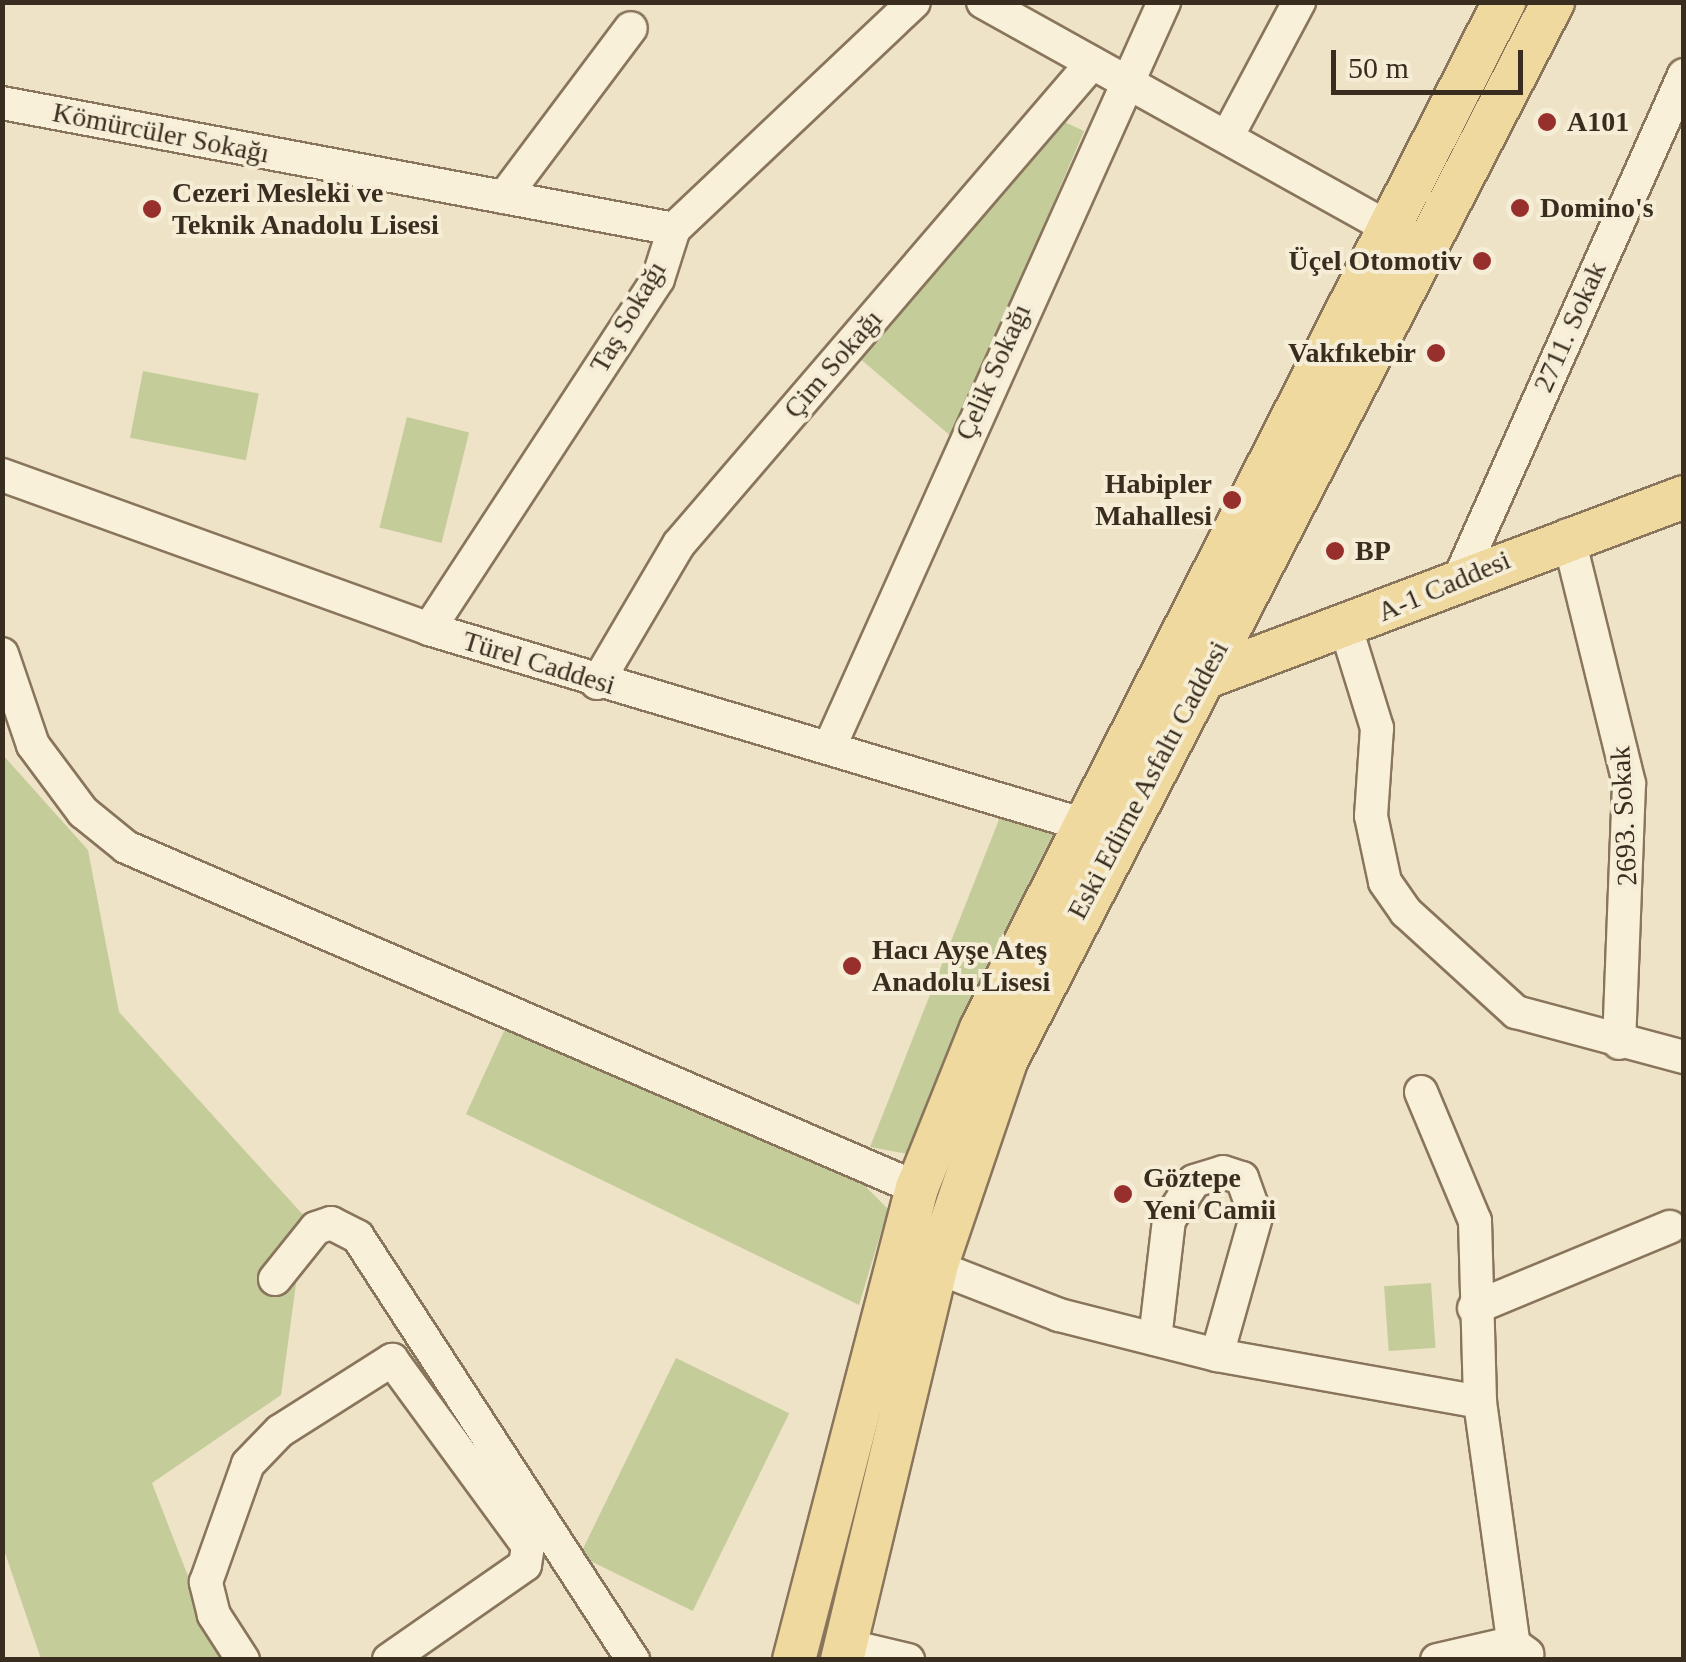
<!DOCTYPE html>
<meta charset="utf-8">
<style>
body{margin:0}
#map{position:relative;width:1686px;height:1662px;overflow:hidden;background:#eee3c6;font-family:Georgia,serif}
div>[style]{position:absolute}
.green>*{inset:0;background:#c4cc9a;transform-origin:0 0}
.roads{filter:drop-shadow(2px 0 #89755c) drop-shadow(-2px 0 #89755c) drop-shadow(0 2px #89755c) drop-shadow(0 -2px #89755c)}
.minor>*{height:32px;margin:-16px;padding:0 16px;transform-origin:16px;border-radius:16px;background:#f8f0d9}
.major>*{height:42px;margin:-21px;padding:0 21px;transform-origin:21px;border-radius:21px;background:#f0d99f}
.dots>*{width:28px;height:28px;translate:-50% -50%;box-sizing:border-box;border:5px solid #f5edd5;border-radius:50%}
span{translate:-50% -50%;white-space:nowrap;text-align:center;line-height:1.15;-webkit-text-stroke:8px #f5edd5;paint-order:stroke}
.poi-label{font-size:28px;color:#392d1f;font-weight:700}
.left{translate:0 -50%;text-align:left}
.right{translate:-100% -50%;text-align:right}
.street-label{font-size:28px;color:#392d1f}
.frame{position:absolute;inset:0;border:5px solid #392d1f;pointer-events:none}
.scale{position:absolute;left:1331px;top:50px;width:192px;height:45px;box-sizing:border-box;border:5px solid #392d1f;border-top:0;padding-left:12px;font-size:30px;line-height:35px;white-space:nowrap;color:#392d1f;-webkit-text-stroke:8px #f5edd5;paint-order:stroke}
</style>
<div id="map">
<div class="green">
<div style="clip-path:polygon(1056px 118px,1084px 131px,953px 438px,858px 357px)"></div>
<div style="left:143px;top:371px;width:118px;height:68px;rotate:11deg"></div>
<div style="left:407px;top:417px;width:64px;height:114px;rotate:14deg"></div>
<div style="clip-path:polygon(2px 754px,88px 850px,119px 1012px,305px 1217px,281px 1395px,152px 1483px,220px 1659px,41px 1659px,3px 1547px)"></div>
<div style="clip-path:polygon(1000px 817px,1060px 832px,913px 1155px,870px 1147px)"></div>
<div style="clip-path:polygon(505px 1029px,864px 1185px,888px 1209px,859px 1305px,466px 1114px)"></div>
<div style="left:1431px;top:1283px;width:65px;height:47px;rotate:86deg"></div>
<div style="left:676px;top:1358px;width:126px;height:220px;rotate:26deg"></div>
</div>
<div class="roads">
<div class="minor">
<div style="left:983px;top:2px;width:467px;rotate:29.1deg"></div>
<div style="left:2px;top:103px;width:684px;rotate:10.62deg"></div>
<div style="left:1227px;top:137px;width:153px;rotate:-61.9deg"></div>
<div style="left:504px;top:197px;width:211px;rotate:-53.1deg"></div>
<div style="left:2px;top:475px;width:454px;rotate:19.8deg"></div>
<div style="left:429px;top:629px;width:685px;rotate:16.64deg"></div>
<div style="left:1568px;top:535px;width:256px;rotate:76.2deg"></div>
<div style="left:1629px;top:784px;width:259px;rotate:92.2deg"></div>
<div style="left:1459px;top:579px;width:552px;rotate:-65.94deg"></div>
<div style="left:1346px;top:628px;width:105px;rotate:72.8deg"></div>
<div style="left:1377px;top:728px;width:88px;rotate:93.9deg"></div>
<div style="left:1371px;top:816px;width:67px;rotate:78deg"></div>
<div style="left:1385px;top:882px;width:37px;rotate:55deg"></div>
<div style="left:1406px;top:912px;width:149px;rotate:42.3deg"></div>
<div style="left:1516px;top:1012px;width:174px;rotate:15deg"></div>
<div style="left:429px;top:629px;width:418px;rotate:-56.8deg"></div>
<div style="left:658px;top:279px;width:52px;rotate:-72.3deg"></div>
<div style="left:674px;top:229px;width:330px;rotate:-43.4deg"></div>
<div style="left:2px;top:654px;width:96px;rotate:71.2deg"></div>
<div style="left:33px;top:745px;width:84px;rotate:53.3deg"></div>
<div style="left:83px;top:812px;width:55px;rotate:39.1deg"></div>
<div style="left:126px;top:847px;width:861px;rotate:23.32deg"></div>
<div style="left:597px;top:683px;width:161px;rotate:-59.5deg"></div>
<div style="left:679px;top:544px;width:634px;rotate:-49.35deg"></div>
<div style="left:830px;top:746px;width:816px;rotate:-65.82deg"></div>
<div style="left:1421px;top:1092px;width:140px;rotate:67.3deg"></div>
<div style="left:1475px;top:1221px;width:181px;rotate:88.4deg"></div>
<div style="left:1480px;top:1402px;width:260px;rotate:82.1deg"></div>
<div style="left:936px;top:1267px;width:132px;rotate:21.3deg"></div>
<div style="left:1059px;top:1315px;width:163px;rotate:14.2deg"></div>
<div style="left:1217px;top:1355px;width:267px;rotate:10.1deg"></div>
<div style="left:275px;top:1279px;width:65px;rotate:-51.2deg"></div>
<div style="left:316px;top:1228px;width:16px;rotate:-18deg"></div>
<div style="left:331px;top:1223px;width:30px;rotate:27deg"></div>
<div style="left:358px;top:1237px;width:505px;rotate:56.97deg"></div>
<div style="left:1474px;top:1308px;width:212px;rotate:-22.5deg"></div>
<div style="left:1155px;top:1339px;width:120px;rotate:-83.3deg"></div>
<div style="left:1169px;top:1220px;width:46px;rotate:-57.3deg"></div>
<div style="left:1194px;top:1181px;width:30px;rotate:-17deg"></div>
<div style="left:1223px;top:1172px;width:20px;rotate:18deg"></div>
<div style="left:1242px;top:1178px;width:41px;rotate:70.3deg"></div>
<div style="left:1256px;top:1217px;width:143px;rotate:105.8deg"></div>
<div style="left:845px;top:1645px;width:65px;rotate:13.4deg"></div>
<div style="left:243px;top:1660px;width:54px;rotate:-122.8deg"></div>
<div style="left:214px;top:1615px;width:34px;rotate:-104deg"></div>
<div style="left:206px;top:1582px;width:125px;rotate:-70.4deg"></div>
<div style="left:248px;top:1464px;width:46px;rotate:-45.9deg"></div>
<div style="left:280px;top:1431px;width:133px;rotate:-32.4deg"></div>
<div style="left:392px;top:1360px;width:230px;rotate:53.8deg"></div>
<div style="left:528px;top:1546px;width:19px;rotate:99deg"></div>
<div style="left:525px;top:1565px;width:166px;rotate:145.1deg"></div>
<div style="left:1437px;top:1660px;width:77px;rotate:-12.8deg"></div>
<div style="left:1512px;top:1643px;width:19px;rotate:36deg"></div>
</div>
<div class="major">
<div style="left:1204px;top:678px;width:513px;rotate:-20.66deg"></div>
<div style="left:794px;top:1660px;width:488px;rotate:-75.4deg"></div>
<div style="left:917px;top:1188px;width:171px;rotate:-68.1deg"></div>
<div style="left:981px;top:1029px;width:1153px;rotate:-63.01deg"></div>
<div style="left:842px;top:1660px;width:404px;rotate:-76.5deg"></div>
<div style="left:936px;top:1267px;width:218px;rotate:-71.2deg"></div>
<div style="left:1006px;top:1061px;width:1192px;rotate:-62.68deg"></div>
</div>
</div>
<div class="dots">
<div style="left:1547px;top:122px;background:#97302d"></div>
<div style="left:1520px;top:208px;background:#97302d"></div>
<div style="left:152px;top:209px;background:#97302d"></div>
<div style="left:1482px;top:261px;background:#97302d"></div>
<div style="left:1436px;top:353px;background:#97302d"></div>
<div style="left:1232px;top:500px;background:#97302d"></div>
<div style="left:1335px;top:551px;background:#97302d"></div>
<div style="left:852px;top:966px;background:#97302d"></div>
<div style="left:1123px;top:1194px;background:#97302d"></div>
</div>
<div class="poi-label">
<span class="left" style="left:1567px;top:122px">A101</span>
<span class="left" style="left:172px;top:209px">Cezeri Mesleki ve<br>Teknik Anadolu Lisesi</span>
<span class="left" style="left:1540px;top:208px">Domino's</span>
<span class="right" style="left:1462px;top:261px">Üçel Otomotiv</span>
<span class="right" style="left:1416px;top:353px">Vakfıkebir</span>
<span class="right" style="left:1212px;top:500px">Habipler<br>Mahallesi</span>
<span class="left" style="left:1355px;top:551px">BP</span>
<span class="left" style="left:872px;top:966px">Hacı Ayşe Ateş<br>Anadolu Lisesi</span>
<span class="left" style="left:1143px;top:1194px">Göztepe<br>Yeni Camii</span>
</div>
<div class="street-label">
<span style="left:161px;top:133px;rotate:11deg">Kömürcüler Sokağı</span>
<span style="left:628px;top:317px;rotate:-60deg">Taş Sokağı</span>
<span style="left:1570px;top:327px;rotate:-66deg">2711. Sokak</span>
<span style="left:833px;top:364px;rotate:-49deg">Çim Sokağı</span>
<span style="left:993px;top:372px;rotate:-66deg">Çelik Sokağı</span>
<span style="left:1444px;top:586px;rotate:-23deg">A-1 Caddesi</span>
<span style="left:539px;top:663px;rotate:17deg">Türel Caddesi</span>
<span style="left:1148px;top:780px;rotate:-62deg">Eski Edirne Asfaltı Caddesi</span>
<span style="left:1624px;top:816px;rotate:-93deg">2693. Sokak</span>
</div>
<div class="frame"></div>
<div class="scale">50 m</div>
</div>
